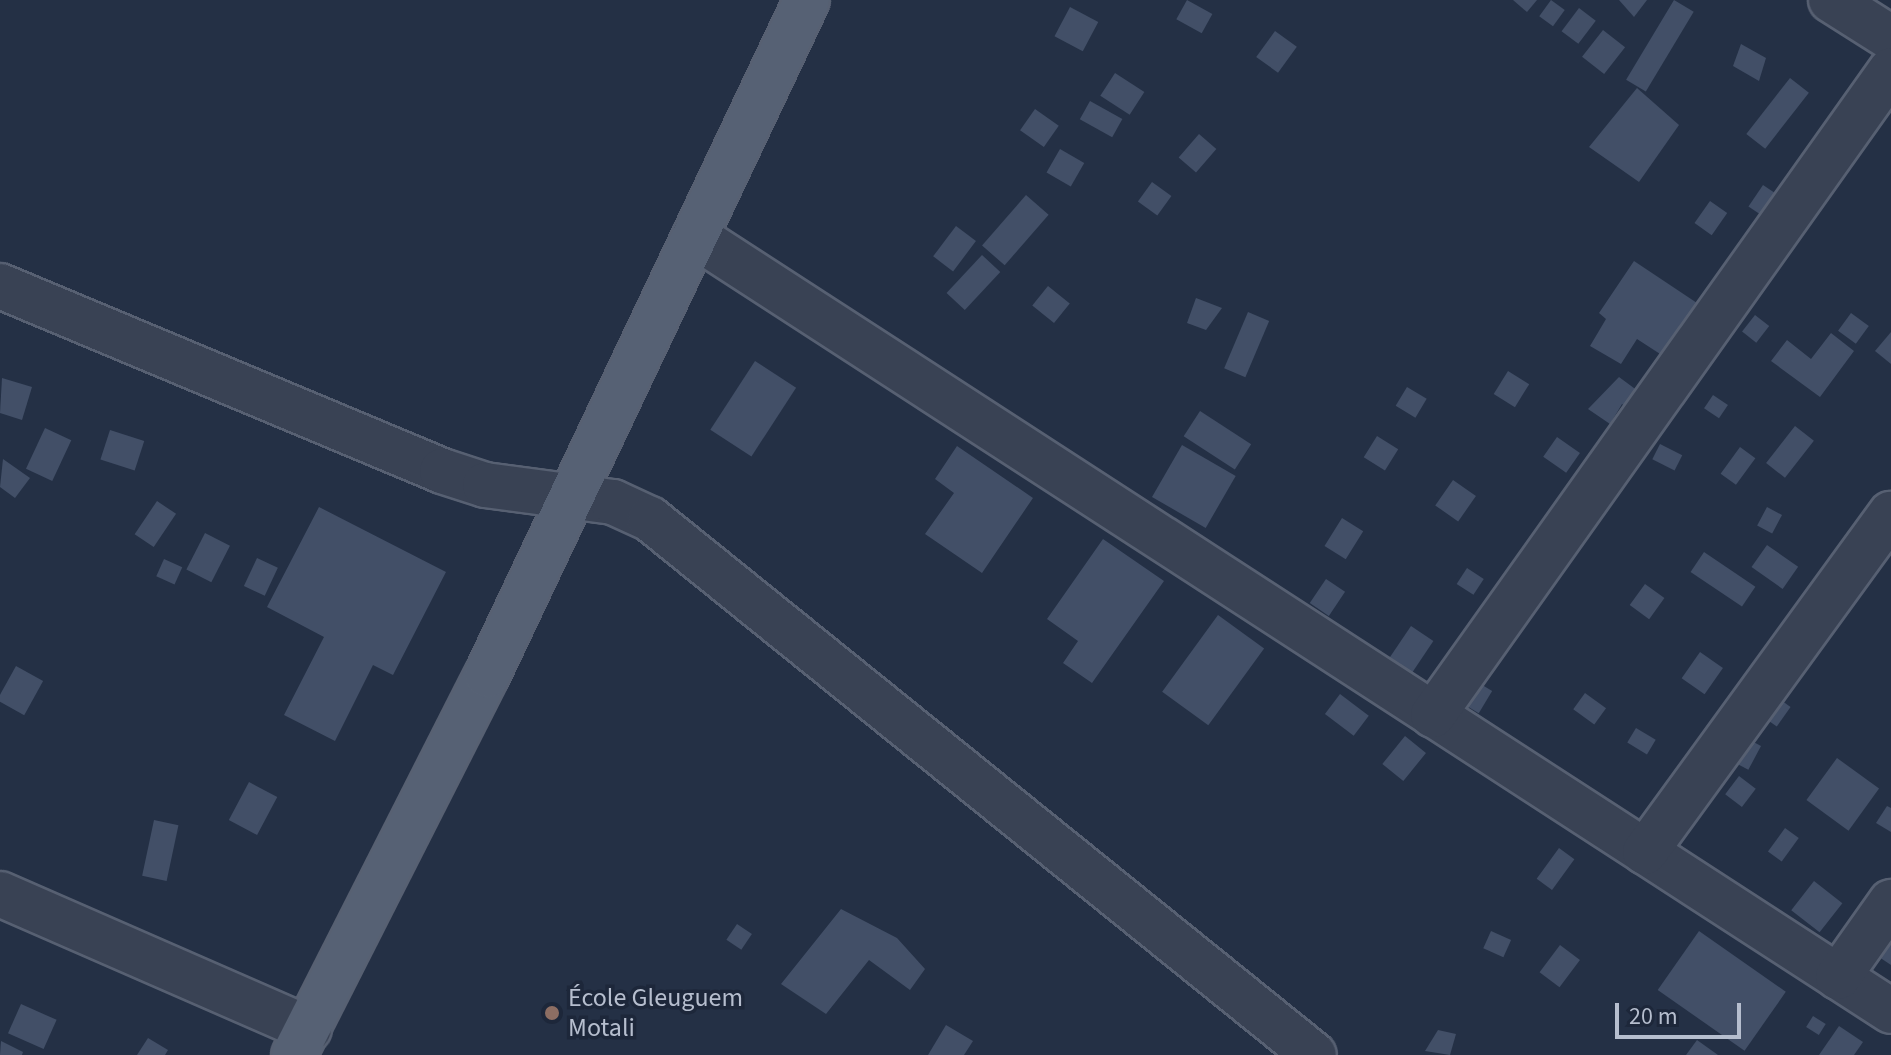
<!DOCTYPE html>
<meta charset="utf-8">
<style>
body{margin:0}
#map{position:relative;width:1891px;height:1055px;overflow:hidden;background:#243045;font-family:"Source Sans 3",sans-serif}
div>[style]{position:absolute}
.building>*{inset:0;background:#424f67;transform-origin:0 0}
.roads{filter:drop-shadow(2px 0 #576072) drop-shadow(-2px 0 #576072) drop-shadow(0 2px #576072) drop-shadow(0 -2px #576072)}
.minor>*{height:44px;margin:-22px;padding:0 22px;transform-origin:22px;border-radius:22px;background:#394254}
.major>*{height:44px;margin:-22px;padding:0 22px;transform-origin:22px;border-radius:22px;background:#566174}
.dots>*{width:22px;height:22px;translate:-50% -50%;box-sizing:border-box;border:4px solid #1d273a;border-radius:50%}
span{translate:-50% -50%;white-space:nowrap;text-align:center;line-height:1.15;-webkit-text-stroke:7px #1d273a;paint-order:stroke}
.poi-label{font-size:26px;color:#b6bece}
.left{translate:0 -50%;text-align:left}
.scale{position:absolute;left:1615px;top:1003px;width:126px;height:36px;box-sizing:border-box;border:4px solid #b6bece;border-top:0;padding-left:10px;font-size:24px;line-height:28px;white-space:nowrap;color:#b6bece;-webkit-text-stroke:6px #1d273a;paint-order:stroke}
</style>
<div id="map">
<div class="building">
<div style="left:1187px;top:0;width:29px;height:22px;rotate:29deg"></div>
<div style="clip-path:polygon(1513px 0,1537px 0,1527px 12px)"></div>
<div style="left:1551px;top:0;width:17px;height:20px;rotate:36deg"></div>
<div style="clip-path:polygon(1619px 0,1647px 0,1634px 17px)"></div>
<div style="left:1674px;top:0;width:23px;height:93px;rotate:31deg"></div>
<div style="left:1070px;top:7px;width:32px;height:33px;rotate:28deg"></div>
<div style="left:1579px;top:8px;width:21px;height:29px;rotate:37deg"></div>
<div style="left:1603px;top:30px;width:28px;height:34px;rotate:38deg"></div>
<div style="left:1275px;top:31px;width:27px;height:32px;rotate:36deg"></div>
<div style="clip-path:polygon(1741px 44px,1766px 58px,1759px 81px,1733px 66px)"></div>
<div style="left:1115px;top:73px;width:35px;height:27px;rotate:33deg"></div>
<div style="left:1790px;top:78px;width:24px;height:71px;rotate:38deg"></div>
<div style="clip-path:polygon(1637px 88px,1679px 125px,1639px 182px,1589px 147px)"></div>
<div style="left:1090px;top:101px;width:37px;height:21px;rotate:29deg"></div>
<div style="left:1035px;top:109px;width:29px;height:26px;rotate:35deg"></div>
<div style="left:1199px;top:134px;width:23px;height:31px;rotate:41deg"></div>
<div style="left:1060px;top:149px;width:28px;height:27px;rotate:30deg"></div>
<div style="left:1152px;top:182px;width:24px;height:24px;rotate:36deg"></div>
<div style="left:1763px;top:185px;width:18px;height:26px;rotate:34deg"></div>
<div style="left:1026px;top:195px;width:30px;height:67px;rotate:41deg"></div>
<div style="left:1710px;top:201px;width:21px;height:27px;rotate:35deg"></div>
<div style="left:956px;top:226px;width:25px;height:38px;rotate:37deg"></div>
<div style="left:982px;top:255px;width:25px;height:52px;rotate:43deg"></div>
<div style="clip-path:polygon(1634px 261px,1709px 311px,1674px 363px,1637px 339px,1621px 364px,1590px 346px,1606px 319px,1599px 313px)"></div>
<div style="left:1048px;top:286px;width:28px;height:25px;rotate:39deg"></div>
<div style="clip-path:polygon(1196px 298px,1222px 308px,1206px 330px,1187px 323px)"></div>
<div style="left:1248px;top:312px;width:23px;height:61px;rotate:23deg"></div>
<div style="left:1851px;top:313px;width:22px;height:22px;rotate:36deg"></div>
<div style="left:1755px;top:315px;width:18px;height:21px;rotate:38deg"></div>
<div style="clip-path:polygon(1891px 332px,1891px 364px,1875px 351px)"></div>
<div style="clip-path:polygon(1831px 333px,1854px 351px,1820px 397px,1771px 361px,1787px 340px,1811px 359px)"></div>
<div style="left:755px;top:361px;width:49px;height:82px;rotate:33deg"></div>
<div style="left:1508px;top:371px;width:25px;height:27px;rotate:32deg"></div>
<div style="clip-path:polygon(1619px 377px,1642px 394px,1631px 410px,1622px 404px,1610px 424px,1588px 409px)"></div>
<div style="clip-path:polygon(2px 378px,32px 387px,22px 420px,0 413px)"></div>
<div style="left:1407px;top:387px;width:23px;height:22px;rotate:31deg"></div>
<div style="left:1713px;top:395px;width:18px;height:16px;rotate:34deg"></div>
<div style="left:1200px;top:411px;width:61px;height:30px;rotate:33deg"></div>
<div style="left:1795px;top:426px;width:24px;height:47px;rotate:38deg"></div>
<div style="left:45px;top:428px;width:29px;height:45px;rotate:25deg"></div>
<div style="left:110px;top:430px;width:36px;height:31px;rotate:18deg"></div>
<div style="left:1377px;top:436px;width:25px;height:25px;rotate:32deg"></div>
<div style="left:1557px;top:437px;width:28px;height:24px;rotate:35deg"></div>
<div style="left:1660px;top:444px;width:25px;height:17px;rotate:27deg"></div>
<div style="left:1182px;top:445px;width:62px;height:60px;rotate:30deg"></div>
<div style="clip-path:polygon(957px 446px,1033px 498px,982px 573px,925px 534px,954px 493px,935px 479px)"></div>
<div style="left:1740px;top:447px;width:19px;height:33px;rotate:36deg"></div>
<div style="clip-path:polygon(3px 459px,30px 478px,15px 498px,0 487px)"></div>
<div style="left:1453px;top:480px;width:28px;height:31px;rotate:35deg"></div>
<div style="left:157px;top:501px;width:23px;height:40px;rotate:34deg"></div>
<div style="clip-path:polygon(319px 507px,446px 572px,393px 675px,373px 665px,335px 741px,284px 715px,324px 637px,267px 607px)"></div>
<div style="left:1767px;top:507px;width:17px;height:21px;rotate:28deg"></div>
<div style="left:1342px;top:518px;width:25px;height:33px;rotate:32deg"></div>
<div style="left:205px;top:533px;width:28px;height:41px;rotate:27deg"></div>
<div style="clip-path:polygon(1103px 539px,1164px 581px,1092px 683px,1063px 663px,1078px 641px,1047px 619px)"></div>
<div style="left:1767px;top:545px;width:38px;height:27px;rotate:35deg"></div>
<div style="left:1704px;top:552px;width:62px;height:24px;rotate:34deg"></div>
<div style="left:257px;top:558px;width:23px;height:31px;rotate:25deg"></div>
<div style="left:164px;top:559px;width:20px;height:19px;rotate:24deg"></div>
<div style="left:1467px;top:568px;width:20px;height:19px;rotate:33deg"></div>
<div style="left:1326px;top:579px;width:23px;height:29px;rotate:34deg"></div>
<div style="left:1645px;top:584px;width:24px;height:26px;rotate:36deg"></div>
<div style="left:1218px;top:615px;width:57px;height:95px;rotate:36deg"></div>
<div style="left:1411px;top:626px;width:27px;height:39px;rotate:34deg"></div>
<div style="left:1700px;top:652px;width:28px;height:32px;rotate:35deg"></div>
<div style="left:16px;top:666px;width:31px;height:39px;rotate:29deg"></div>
<div style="left:1469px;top:677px;width:27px;height:26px;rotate:31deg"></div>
<div style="left:1585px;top:693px;width:26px;height:20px;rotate:36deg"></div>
<div style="left:1340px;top:694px;width:36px;height:25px;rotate:37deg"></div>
<div style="left:1775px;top:696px;width:19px;height:24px;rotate:35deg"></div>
<div style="left:1636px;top:728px;width:23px;height:17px;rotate:31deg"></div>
<div style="left:1405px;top:736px;width:27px;height:36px;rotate:39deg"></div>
<div style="left:1746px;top:738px;width:17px;height:27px;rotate:28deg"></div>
<div style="left:1837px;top:758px;width:52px;height:52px;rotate:36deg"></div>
<div style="left:1739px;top:776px;width:21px;height:23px;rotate:37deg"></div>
<div style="left:249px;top:782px;width:32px;height:43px;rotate:28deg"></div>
<div style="clip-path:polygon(1887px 806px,1891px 808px,1891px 832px,1876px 823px)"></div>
<div style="left:154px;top:820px;width:25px;height:57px;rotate:12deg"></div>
<div style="left:1785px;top:828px;width:17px;height:29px;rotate:36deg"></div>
<div style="left:1559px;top:848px;width:19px;height:38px;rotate:36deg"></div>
<div style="left:1814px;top:881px;width:36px;height:37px;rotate:38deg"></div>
<div style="clip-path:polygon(841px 909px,897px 938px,925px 969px,910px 990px,869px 960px,826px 1014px,781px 984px)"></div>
<div style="left:737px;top:924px;width:18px;height:19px;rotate:34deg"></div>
<div style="clip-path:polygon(1891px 929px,1891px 965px,1870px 951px)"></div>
<div style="left:1491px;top:931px;width:22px;height:19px;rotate:24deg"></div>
<div style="left:1699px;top:931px;width:106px;height:72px;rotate:35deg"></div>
<div style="left:1560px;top:945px;width:25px;height:34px;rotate:37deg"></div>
<div style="left:21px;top:1004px;width:39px;height:32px;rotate:24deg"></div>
<div style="left:1813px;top:1016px;width:15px;height:13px;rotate:32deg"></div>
<div style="clip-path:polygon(946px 1025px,973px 1041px,964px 1055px,928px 1055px)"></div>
<div style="clip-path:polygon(1839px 1026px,1863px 1042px,1854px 1055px,1819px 1055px)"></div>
<div style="clip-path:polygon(1438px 1030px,1456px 1034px,1450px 1055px,1425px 1051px)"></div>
<div style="clip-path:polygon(148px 1038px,168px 1050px,165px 1055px,137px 1055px)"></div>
<div style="clip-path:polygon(1697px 1040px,1718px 1055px,1686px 1055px)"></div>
<div style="clip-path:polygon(1px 1041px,23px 1052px,22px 1055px,0 1055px)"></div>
</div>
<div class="roads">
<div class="minor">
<div style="left:1831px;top:0;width:71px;rotate:32.3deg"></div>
<div style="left:695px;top:236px;width:1425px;rotate:32.94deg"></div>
<div style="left:0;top:286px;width:479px;rotate:22.7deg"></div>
<div style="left:442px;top:471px;width:45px;rotate:18deg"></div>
<div style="left:485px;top:485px;width:129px;rotate:7.6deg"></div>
<div style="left:613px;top:502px;width:41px;rotate:24.7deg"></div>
<div style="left:650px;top:519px;width:853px;rotate:38.91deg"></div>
<div style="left:1433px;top:715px;width:791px;rotate:-54.62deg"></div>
<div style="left:1645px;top:852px;width:418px;rotate:-54deg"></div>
<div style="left:0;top:894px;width:337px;rotate:23.6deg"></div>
<div style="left:1838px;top:977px;width:92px;rotate:-54.8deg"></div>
</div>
<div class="major">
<div style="left:294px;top:1055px;width:426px;rotate:-63.1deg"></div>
<div style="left:487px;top:675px;width:747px;rotate:-64.64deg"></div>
</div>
</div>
<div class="dots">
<div style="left:552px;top:1013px;background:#8d6e63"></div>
</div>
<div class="poi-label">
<span class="left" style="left:568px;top:1013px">École Gleuguem<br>Motali</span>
</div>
<div class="scale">20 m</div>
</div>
